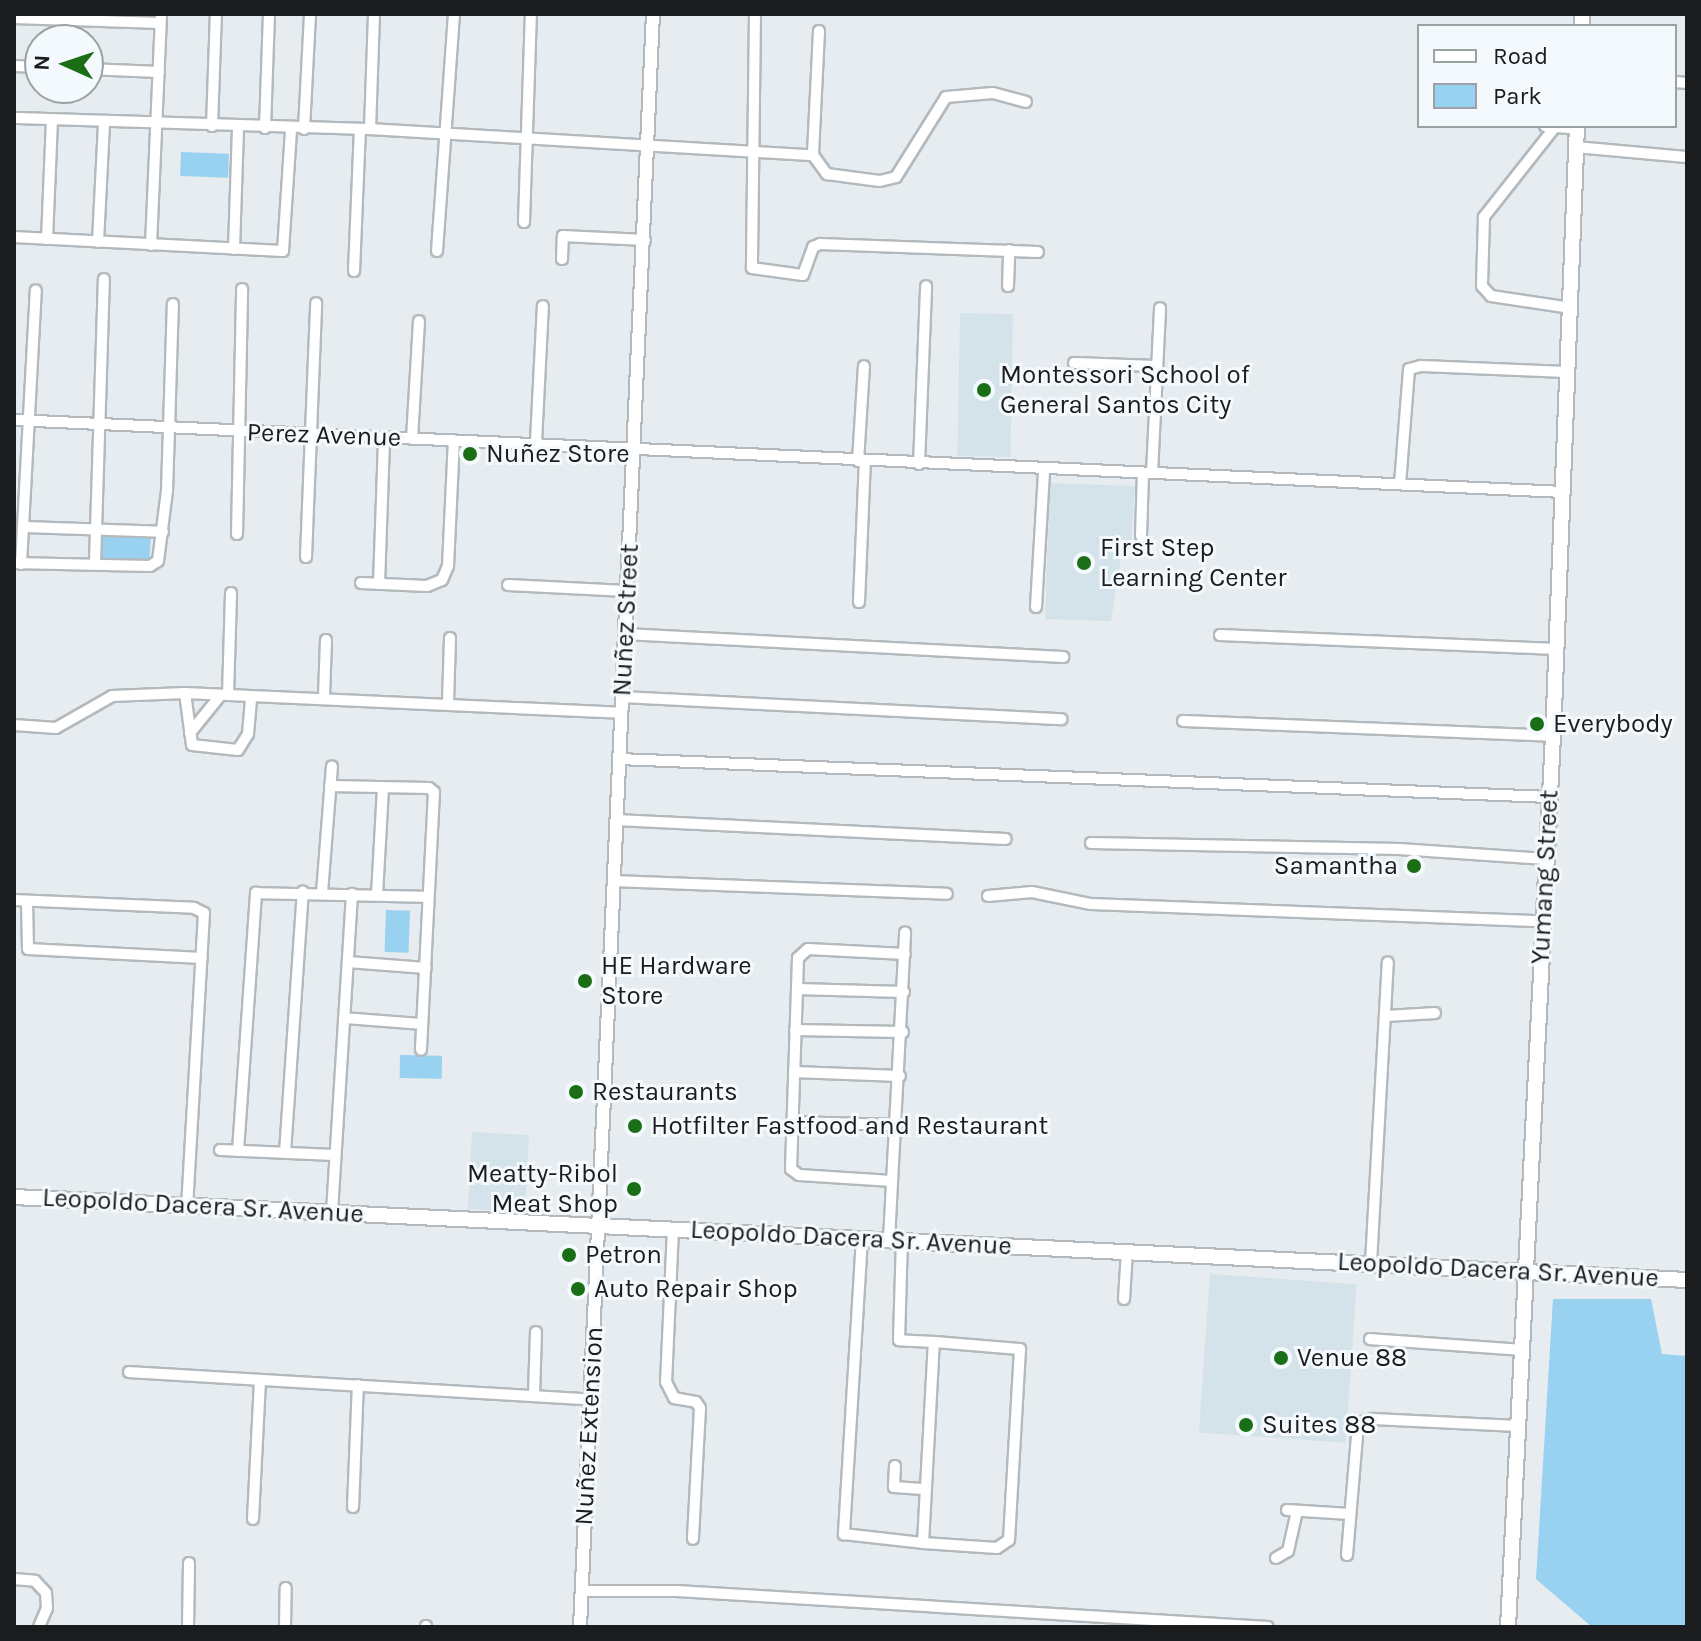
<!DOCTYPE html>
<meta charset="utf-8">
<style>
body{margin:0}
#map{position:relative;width:1701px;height:1641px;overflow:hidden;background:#e6ecef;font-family:Karla,sans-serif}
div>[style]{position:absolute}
.built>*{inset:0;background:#d4e2ea;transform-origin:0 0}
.green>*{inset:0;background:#99d1f0;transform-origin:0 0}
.roads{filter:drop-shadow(2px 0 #b3b9bc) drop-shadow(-2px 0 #b3b9bc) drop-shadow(0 2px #b3b9bc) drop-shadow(0 -2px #b3b9bc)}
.minor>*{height:10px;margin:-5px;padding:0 5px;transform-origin:5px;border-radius:5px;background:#fff}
.tertiary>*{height:12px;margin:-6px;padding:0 6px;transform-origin:6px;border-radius:6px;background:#fff}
.secondary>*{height:14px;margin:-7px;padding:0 7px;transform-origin:7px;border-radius:7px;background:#fff}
.dots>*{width:22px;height:22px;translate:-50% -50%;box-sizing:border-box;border:4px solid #f3f9fd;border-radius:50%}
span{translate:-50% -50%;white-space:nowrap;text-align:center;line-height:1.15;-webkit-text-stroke:6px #f3f9fd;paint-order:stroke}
.poi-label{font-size:26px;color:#1a1c1e}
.left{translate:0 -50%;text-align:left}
.right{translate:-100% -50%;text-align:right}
.street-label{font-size:26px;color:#1a1c1e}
.frame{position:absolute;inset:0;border:16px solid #1a1c1e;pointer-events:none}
.legend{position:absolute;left:1417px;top:24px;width:260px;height:104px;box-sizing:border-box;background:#f3f9fd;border:2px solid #9ca1a4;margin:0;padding:10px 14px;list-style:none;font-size:24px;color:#1a1c1e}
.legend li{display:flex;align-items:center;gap:16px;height:40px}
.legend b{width:40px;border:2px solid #9ca1a4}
.north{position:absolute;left:24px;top:24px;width:80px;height:80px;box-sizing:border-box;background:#f3f9fd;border:2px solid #9ca1a4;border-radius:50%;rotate:273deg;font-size:22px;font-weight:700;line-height:32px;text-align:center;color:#1a1c1e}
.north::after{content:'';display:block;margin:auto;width:28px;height:36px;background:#1a6e16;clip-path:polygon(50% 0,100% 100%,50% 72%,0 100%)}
</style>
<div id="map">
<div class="built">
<div style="left:960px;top:313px;width:53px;height:143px;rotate:1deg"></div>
<div style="clip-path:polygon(1050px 483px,1135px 486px,1131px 543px,1123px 543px,1111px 621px,1045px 619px)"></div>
<div style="left:472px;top:1132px;width:57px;height:77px;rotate:3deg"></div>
<div style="left:1210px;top:1274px;width:147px;height:159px;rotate:4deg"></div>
</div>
<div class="green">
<div style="left:181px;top:152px;width:48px;height:24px;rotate:2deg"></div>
<div style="left:102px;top:534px;width:49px;height:24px;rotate:4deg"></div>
<div style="left:386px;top:910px;width:24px;height:42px;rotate:2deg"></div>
<div style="left:400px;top:1055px;width:42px;height:23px;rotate:1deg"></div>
<div style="clip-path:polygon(1553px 1299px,1651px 1299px,1662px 1354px,1687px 1356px,1687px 1627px,1592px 1627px,1536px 1579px)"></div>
</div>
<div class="roads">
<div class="minor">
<div style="left:755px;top:14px;width:254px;rotate:90.7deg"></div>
<div style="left:752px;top:268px;width:51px;rotate:7.8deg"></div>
<div style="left:803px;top:275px;width:30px;rotate:-70deg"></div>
<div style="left:813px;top:247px;width:8px;rotate:-23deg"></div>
<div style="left:820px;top:244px;width:218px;rotate:2.1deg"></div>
<div style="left:14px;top:18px;width:146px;rotate:2deg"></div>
<div style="left:819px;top:31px;width:124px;rotate:92.8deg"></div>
<div style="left:813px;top:155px;width:24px;rotate:54deg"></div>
<div style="left:827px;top:174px;width:53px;rotate:7.5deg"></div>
<div style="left:880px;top:181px;width:16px;rotate:-14deg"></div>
<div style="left:896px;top:177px;width:94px;rotate:-58deg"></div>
<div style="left:946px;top:97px;width:47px;rotate:-4.9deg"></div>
<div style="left:993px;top:93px;width:34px;rotate:15deg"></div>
<div style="left:14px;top:66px;width:26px;rotate:2deg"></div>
<div style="left:88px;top:69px;width:71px;rotate:2.4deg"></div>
<div style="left:1675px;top:82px;width:12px;rotate:5deg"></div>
<div style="left:14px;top:118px;width:356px;rotate:1.8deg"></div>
<div style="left:370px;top:129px;width:444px;rotate:3.4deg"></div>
<div style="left:212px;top:126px;width:112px;rotate:-88deg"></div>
<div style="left:1545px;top:126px;width:32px;rotate:5deg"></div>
<div style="left:1555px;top:127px;width:115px;rotate:128.3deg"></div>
<div style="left:1484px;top:217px;width:69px;rotate:91.7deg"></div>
<div style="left:1482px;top:286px;width:13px;rotate:48deg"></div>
<div style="left:1491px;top:296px;width:81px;rotate:8.5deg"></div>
<div style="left:265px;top:128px;width:114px;rotate:-88deg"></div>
<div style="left:304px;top:129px;width:115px;rotate:-87deg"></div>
<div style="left:370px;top:129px;width:115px;rotate:-88deg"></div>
<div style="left:1575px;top:147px;width:112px;rotate:5.1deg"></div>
<div style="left:524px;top:222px;width:206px;rotate:-88.1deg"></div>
<div style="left:14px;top:237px;width:269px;rotate:3deg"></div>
<div style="left:283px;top:251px;width:122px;rotate:-86.2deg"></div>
<div style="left:47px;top:239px;width:119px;rotate:-87.6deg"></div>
<div style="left:98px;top:242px;width:120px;rotate:-87.1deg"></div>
<div style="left:151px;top:245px;width:231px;rotate:-87.5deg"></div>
<div style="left:234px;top:249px;width:122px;rotate:-88.1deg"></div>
<div style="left:437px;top:251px;width:238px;rotate:-85.9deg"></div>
<div style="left:562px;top:259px;width:23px;rotate:-88deg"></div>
<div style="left:563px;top:236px;width:82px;rotate:2.8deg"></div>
<div style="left:354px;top:271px;width:142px;rotate:-87.6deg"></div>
<div style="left:1008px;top:286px;width:36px;rotate:-88deg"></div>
<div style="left:1074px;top:363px;width:83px;rotate:2.1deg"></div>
<div style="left:14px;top:420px;width:1551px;rotate:2.66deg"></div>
<div style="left:412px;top:439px;width:118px;rotate:-86.6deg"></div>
<div style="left:536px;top:442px;width:136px;rotate:-87.1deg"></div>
<div style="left:858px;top:461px;width:95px;rotate:-86.4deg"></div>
<div style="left:919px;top:464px;width:178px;rotate:-87.7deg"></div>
<div style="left:1152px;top:473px;width:165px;rotate:-87.2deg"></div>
<div style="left:1400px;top:484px;width:115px;rotate:-85.5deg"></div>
<div style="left:1409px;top:369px;width:12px;rotate:-14deg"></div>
<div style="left:1421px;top:366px;width:146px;rotate:2.4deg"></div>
<div style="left:23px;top:527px;width:140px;rotate:2deg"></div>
<div style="left:237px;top:534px;width:245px;rotate:-88.8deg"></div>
<div style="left:1141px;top:536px;width:63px;rotate:-88.2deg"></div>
<div style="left:306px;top:557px;width:254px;rotate:-87.7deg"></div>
<div style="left:95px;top:562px;width:283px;rotate:-88.2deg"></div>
<div style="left:14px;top:563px;width:136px;rotate:1.3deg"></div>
<div style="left:150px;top:566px;width:9px;rotate:-32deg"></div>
<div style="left:158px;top:561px;width:71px;rotate:-82.7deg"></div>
<div style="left:167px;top:491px;width:187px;rotate:-88.2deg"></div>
<div style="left:21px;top:564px;width:274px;rotate:-86.9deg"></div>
<div style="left:361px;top:583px;width:66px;rotate:2.6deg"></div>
<div style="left:427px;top:586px;width:16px;rotate:-22deg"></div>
<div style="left:442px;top:580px;width:15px;rotate:-67deg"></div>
<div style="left:448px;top:566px;width:126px;rotate:-87.3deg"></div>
<div style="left:379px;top:584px;width:146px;rotate:-88deg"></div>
<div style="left:508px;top:585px;width:119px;rotate:2.9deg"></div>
<div style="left:859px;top:602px;width:141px;rotate:-87.6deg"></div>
<div style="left:1036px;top:607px;width:136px;rotate:-86.6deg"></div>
<div style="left:625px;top:634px;width:439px;rotate:3deg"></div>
<div style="left:1220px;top:635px;width:337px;rotate:2.4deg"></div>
<div style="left:185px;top:693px;width:52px;rotate:82.3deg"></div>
<div style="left:192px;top:745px;width:46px;rotate:6.2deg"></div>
<div style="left:238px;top:750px;width:19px;rotate:-58deg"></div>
<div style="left:248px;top:734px;width:38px;rotate:-85deg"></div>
<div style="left:228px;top:695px;width:102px;rotate:-88.3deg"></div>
<div style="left:324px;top:697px;width:57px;rotate:-88deg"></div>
<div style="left:622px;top:697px;width:440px;rotate:2.9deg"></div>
<div style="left:448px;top:702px;width:64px;rotate:-88.2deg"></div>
<div style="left:1183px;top:721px;width:370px;rotate:2.3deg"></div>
<div style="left:14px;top:725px;width:42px;rotate:4.1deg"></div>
<div style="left:56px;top:728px;width:64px;rotate:-29.7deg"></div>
<div style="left:112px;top:696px;width:73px;rotate:-2.4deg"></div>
<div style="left:185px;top:693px;width:436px;rotate:2.6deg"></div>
<div style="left:190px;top:733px;width:48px;rotate:-51deg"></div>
<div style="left:619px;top:759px;width:932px;rotate:2.34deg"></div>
<div style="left:330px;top:786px;width:99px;rotate:1.2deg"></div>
<div style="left:429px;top:788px;width:6px;rotate:39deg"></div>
<div style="left:434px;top:792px;width:258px;rotate:92.9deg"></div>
<div style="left:616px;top:820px;width:390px;rotate:2.8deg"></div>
<div style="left:1091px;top:843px;width:308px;rotate:1.1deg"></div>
<div style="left:1399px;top:849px;width:147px;rotate:3.9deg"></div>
<div style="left:613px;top:881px;width:334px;rotate:2.2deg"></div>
<div style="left:322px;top:893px;width:127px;rotate:-85.5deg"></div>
<div style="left:377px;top:895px;width:107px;rotate:-86.8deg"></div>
<div style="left:988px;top:896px;width:44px;rotate:-5.2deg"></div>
<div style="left:1032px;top:892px;width:59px;rotate:11.7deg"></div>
<div style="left:1090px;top:904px;width:452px;rotate:2.2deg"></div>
<div style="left:14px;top:900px;width:180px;rotate:2.5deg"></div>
<div style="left:194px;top:908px;width:11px;rotate:27deg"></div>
<div style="left:204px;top:913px;width:292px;rotate:93.3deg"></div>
<div style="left:27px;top:901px;width:48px;rotate:88.8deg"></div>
<div style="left:28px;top:949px;width:174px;rotate:3deg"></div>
<div style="left:348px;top:962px;width:78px;rotate:4.4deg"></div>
<div style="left:798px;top:989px;width:106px;rotate:1.6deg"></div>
<div style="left:1387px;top:1016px;width:48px;rotate:-3.6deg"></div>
<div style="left:344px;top:1018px;width:78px;rotate:4.4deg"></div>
<div style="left:795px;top:1030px;width:108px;rotate:1.1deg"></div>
<div style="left:794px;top:1072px;width:106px;rotate:2.2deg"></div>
<div style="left:792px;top:1122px;width:105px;rotate:1.6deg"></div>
<div style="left:220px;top:1150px;width:115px;rotate:2.5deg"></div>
<div style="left:238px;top:1151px;width:259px;rotate:-86deg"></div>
<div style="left:256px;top:893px;width:172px;rotate:1.3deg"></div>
<div style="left:285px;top:1153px;width:262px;rotate:-86.1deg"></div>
<div style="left:892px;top:1181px;width:93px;rotate:-176.3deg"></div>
<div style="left:799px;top:1175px;width:10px;rotate:-143deg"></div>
<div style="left:791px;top:1169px;width:211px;rotate:-88.1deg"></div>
<div style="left:798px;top:958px;width:13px;rotate:-42deg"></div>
<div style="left:808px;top:949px;width:97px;rotate:3deg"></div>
<div style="left:332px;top:1212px;width:319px;rotate:-86.4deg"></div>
<div style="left:673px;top:1229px;width:153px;rotate:92.6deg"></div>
<div style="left:666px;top:1382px;width:18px;rotate:63deg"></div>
<div style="left:674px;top:1398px;width:22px;rotate:10deg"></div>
<div style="left:696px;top:1402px;width:7px;rotate:56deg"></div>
<div style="left:700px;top:1408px;width:131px;rotate:93.1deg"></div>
<div style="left:862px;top:1238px;width:297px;rotate:93.5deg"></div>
<div style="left:844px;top:1534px;width:80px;rotate:6.5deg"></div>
<div style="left:923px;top:1543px;width:201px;rotate:-86.9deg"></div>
<div style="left:934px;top:1342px;width:35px;rotate:-177deg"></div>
<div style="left:899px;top:1340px;width:100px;rotate:-88.3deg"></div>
<div style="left:889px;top:1240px;width:308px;rotate:-87deg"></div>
<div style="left:1371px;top:1263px;width:301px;rotate:-86.8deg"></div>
<div style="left:1124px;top:1299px;width:48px;rotate:-86.4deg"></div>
<div style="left:1370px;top:1339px;width:152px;rotate:4.1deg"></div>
<div style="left:129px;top:1372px;width:461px;rotate:3.4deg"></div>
<div style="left:534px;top:1395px;width:63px;rotate:-88.2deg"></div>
<div style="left:895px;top:1466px;width:21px;rotate:93deg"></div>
<div style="left:894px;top:1487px;width:32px;rotate:4deg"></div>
<div style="left:353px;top:1507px;width:122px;rotate:-87.7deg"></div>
<div style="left:1287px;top:1510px;width:63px;rotate:3.6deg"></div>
<div style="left:253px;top:1519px;width:139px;rotate:-87.1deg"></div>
<div style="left:923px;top:1543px;width:74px;rotate:3.9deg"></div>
<div style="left:997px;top:1548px;width:14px;rotate:-34deg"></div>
<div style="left:1009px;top:1540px;width:191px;rotate:-86.7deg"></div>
<div style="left:1020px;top:1349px;width:86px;rotate:-175.3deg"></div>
<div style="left:1347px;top:1555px;width:132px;rotate:-85.2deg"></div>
<div style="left:1358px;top:1423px;width:16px;rotate:-15deg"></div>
<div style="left:1373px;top:1419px;width:145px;rotate:2.8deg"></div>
<div style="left:1276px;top:1558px;width:14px;rotate:-30deg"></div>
<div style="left:1288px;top:1551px;width:41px;rotate:-77.3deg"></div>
<div style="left:14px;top:1579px;width:21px;rotate:5deg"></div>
<div style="left:35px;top:1581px;width:16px;rotate:47deg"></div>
<div style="left:46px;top:1593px;width:15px;rotate:86deg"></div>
<div style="left:47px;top:1608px;width:21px;rotate:113deg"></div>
<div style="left:582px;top:1591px;width:95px"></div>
<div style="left:677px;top:1591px;width:592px;rotate:3.49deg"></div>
<div style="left:426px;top:1626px;width:1px;rotate:90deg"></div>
<div style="left:188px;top:1627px;width:64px;rotate:-89.1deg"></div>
<div style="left:285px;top:1627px;width:39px;rotate:-89deg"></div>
</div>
<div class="tertiary">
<div style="left:580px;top:1627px;width:1615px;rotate:-87.41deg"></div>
</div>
<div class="secondary">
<div style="left:1582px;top:26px;width:12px;rotate:-90deg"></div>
<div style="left:14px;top:1197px;width:1675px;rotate:2.84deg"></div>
<div style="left:1508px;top:1627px;width:892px;rotate:-87.11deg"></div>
<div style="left:1553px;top:736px;width:610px;rotate:-87.75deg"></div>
</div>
</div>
<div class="dots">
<div style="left:984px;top:390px;background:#1a6e16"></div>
<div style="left:470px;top:454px;background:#1a6e16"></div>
<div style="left:1084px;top:563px;background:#1a6e16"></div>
<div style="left:1537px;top:724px;background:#1a6e16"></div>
<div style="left:1414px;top:866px;background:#1a6e16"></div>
<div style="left:585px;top:981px;background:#1a6e16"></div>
<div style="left:576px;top:1092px;background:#1a6e16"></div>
<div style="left:635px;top:1126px;background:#1a6e16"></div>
<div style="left:634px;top:1189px;background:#1a6e16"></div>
<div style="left:569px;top:1255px;background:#1a6e16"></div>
<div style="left:578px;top:1289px;background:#1a6e16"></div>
<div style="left:1281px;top:1358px;background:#1a6e16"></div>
<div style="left:1246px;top:1425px;background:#1a6e16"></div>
</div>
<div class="poi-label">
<span class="left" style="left:1000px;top:390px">Montessori School of<br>General Santos City</span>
<span class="left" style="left:486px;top:454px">Nuñez Store</span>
<span class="left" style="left:1100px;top:563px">First Step<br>Learning Center</span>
<span class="left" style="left:1553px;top:724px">Everybody</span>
<span class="right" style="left:1398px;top:866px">Samantha</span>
<span class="left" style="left:601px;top:981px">HE Hardware<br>Store</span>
<span class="left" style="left:592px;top:1092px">Restaurants</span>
<span class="left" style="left:651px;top:1126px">Hotfilter Fastfood and Restaurant</span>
<span class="right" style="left:618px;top:1189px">Meatty-Ribol<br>Meat Shop</span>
<span class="left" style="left:585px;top:1255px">Petron</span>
<span class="left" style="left:594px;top:1289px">Auto Repair Shop</span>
<span class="left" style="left:1297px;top:1358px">Venue 88</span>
<span class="left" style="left:1262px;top:1425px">Suites 88</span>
</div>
<div class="street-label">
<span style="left:324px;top:435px;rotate:2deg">Perez Avenue</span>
<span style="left:626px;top:620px;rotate:-87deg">Nuñez Street</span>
<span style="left:1545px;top:877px;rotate:-87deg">Yumang Street</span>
<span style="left:203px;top:1206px;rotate:3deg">Leopoldo Dacera Sr. Avenue</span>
<span style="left:851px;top:1238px;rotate:3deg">Leopoldo Dacera Sr. Avenue</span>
<span style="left:1498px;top:1270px;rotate:3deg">Leopoldo Dacera Sr. Avenue</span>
<span style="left:589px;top:1426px;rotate:-87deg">Nuñez Extension</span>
</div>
<div class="frame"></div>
<ul class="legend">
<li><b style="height:10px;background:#fff"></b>Road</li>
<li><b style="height:22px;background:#99d1f0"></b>Park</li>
</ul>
<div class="north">N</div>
</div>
